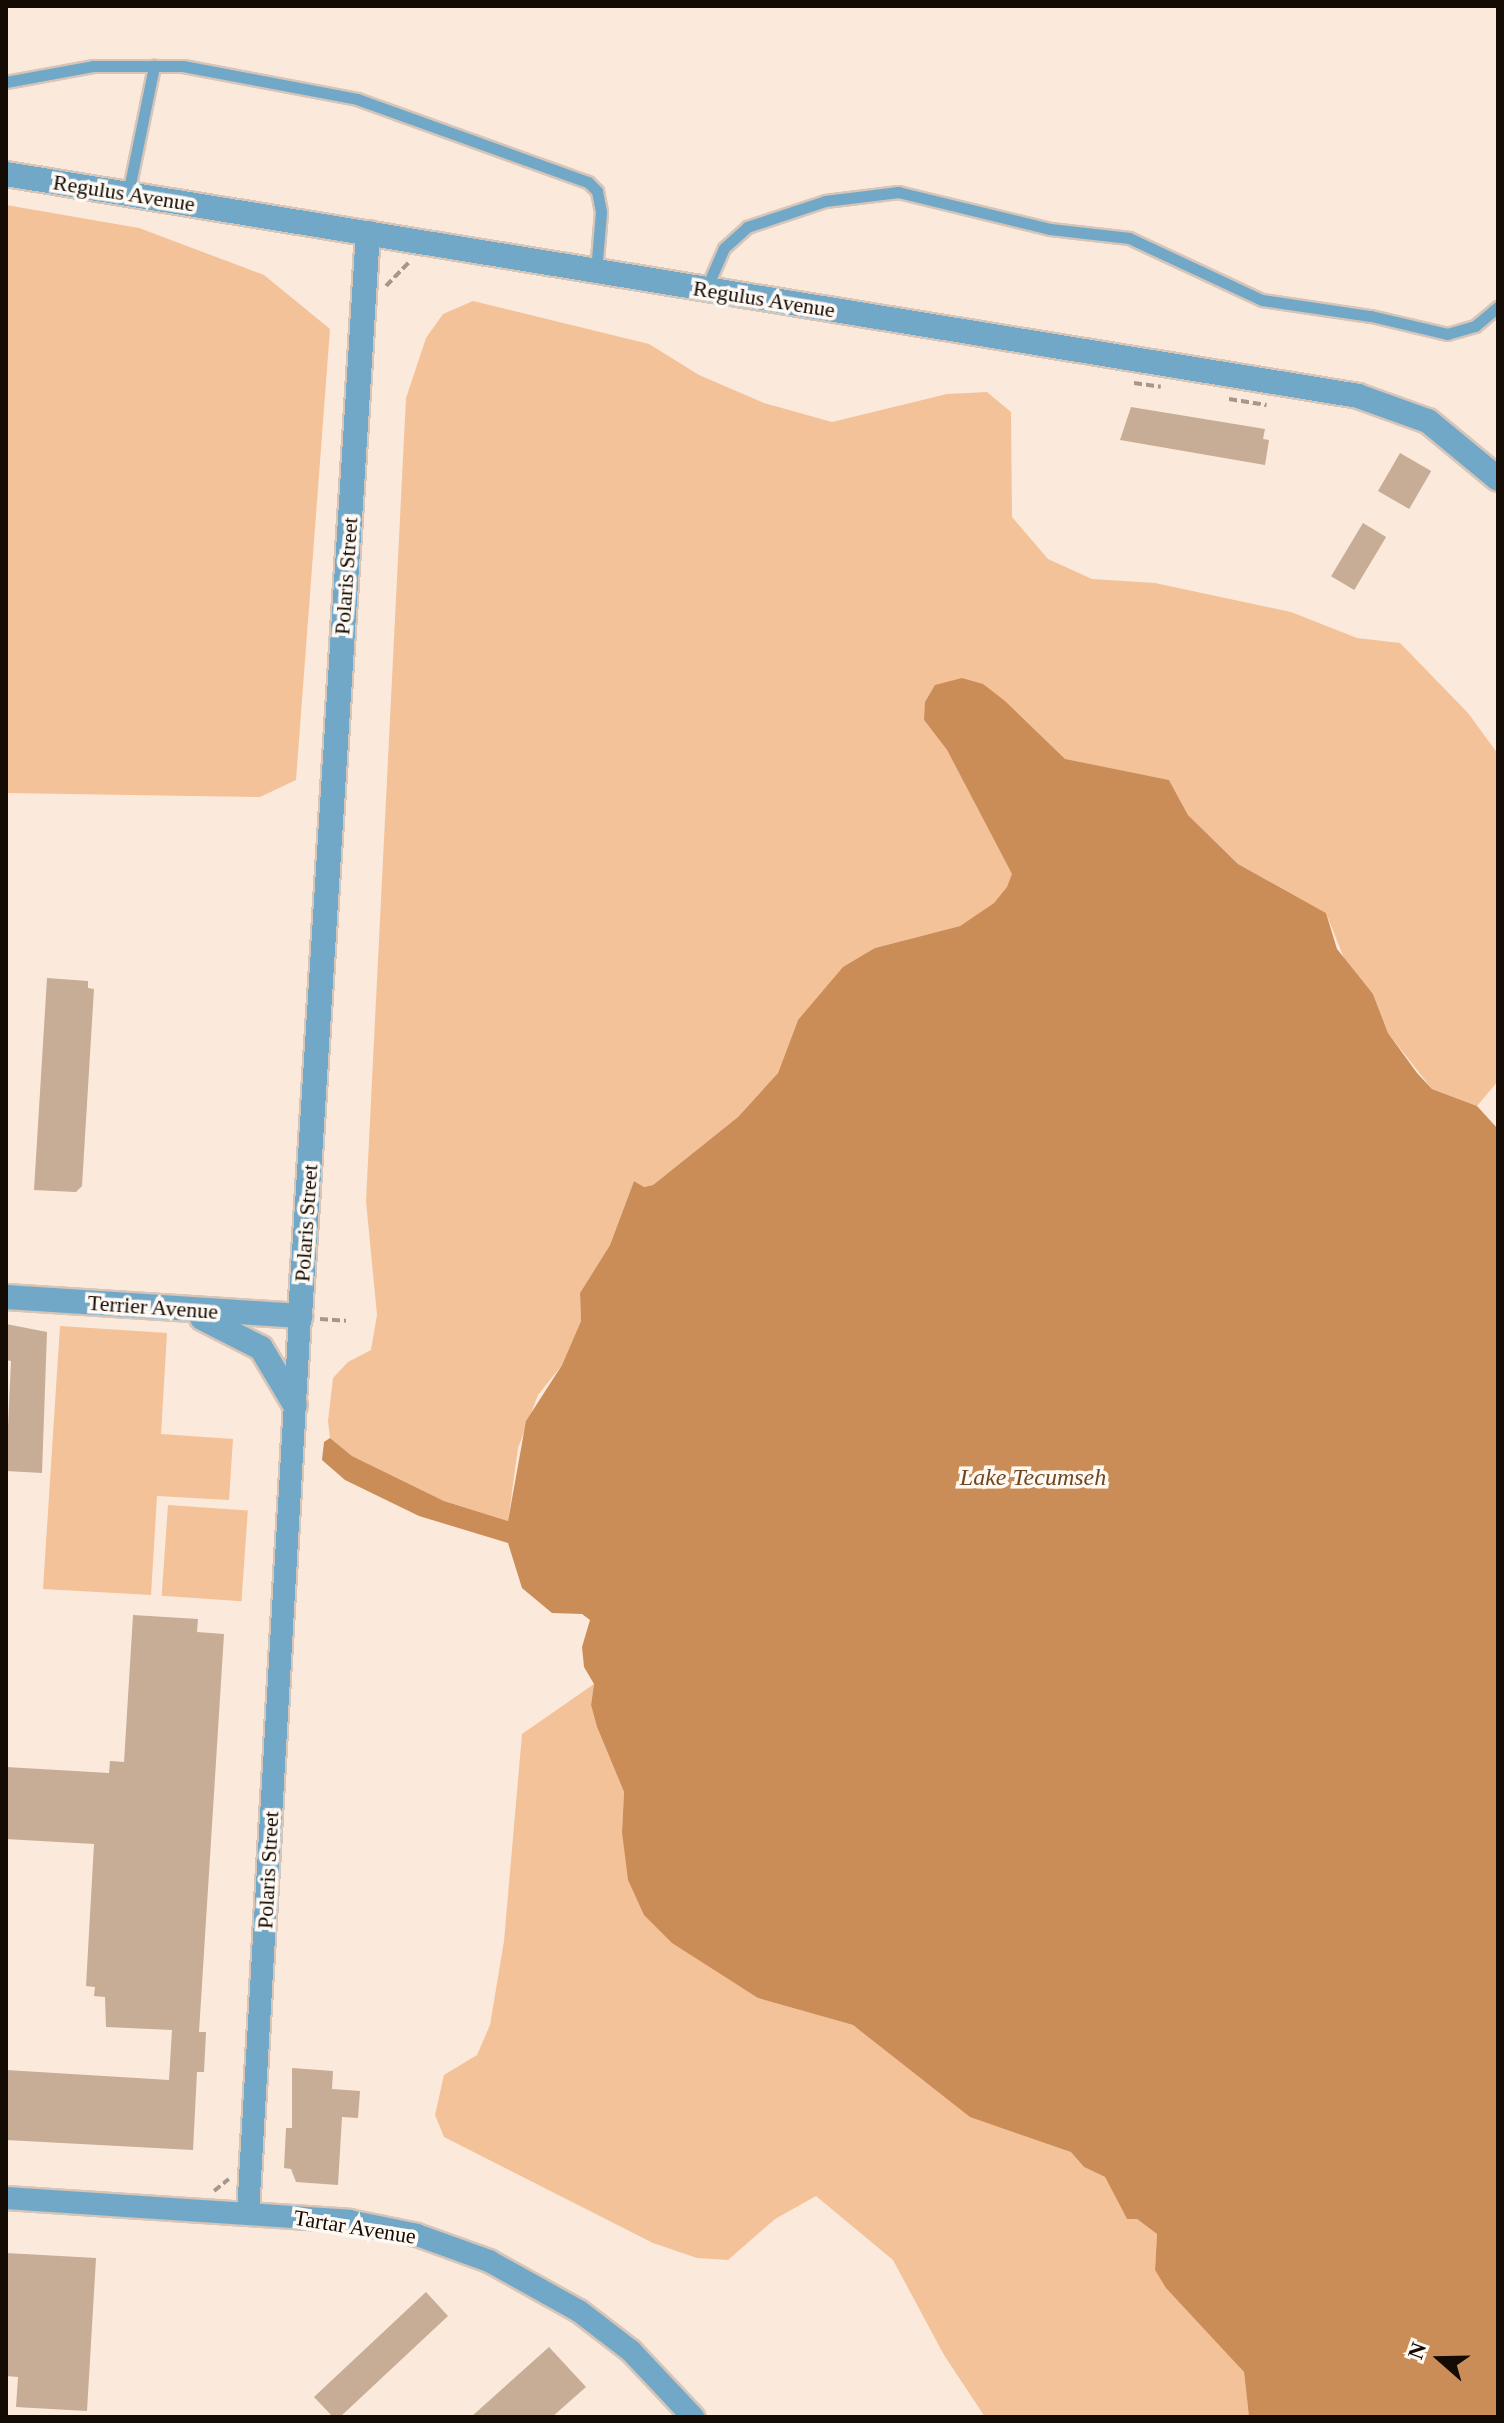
<!DOCTYPE html>
<style>
body{margin:0}
#map{position:relative;width:1504px;height:2423px;overflow:hidden;background:#fbe9db;font-family:"Times New Roman",serif}
div>[style]{position:absolute}
.green>*{inset:0;background:#f4c298;transform-origin:0 0}
.water>*{inset:0;background:#cb8d58}
.building>*{inset:0;background:#c7ac96;transform-origin:0 0}
.path>*{height:4px;margin-top:-2px;transform-origin:0;background:repeating-linear-gradient(90deg,#a6978c 0 8px,transparent 0 12px)}
.roads{filter:drop-shadow(2px 0 #d6c5b9) drop-shadow(-2px 0 #d6c5b9) drop-shadow(0 2px #d6c5b9) drop-shadow(0 -2px #d6c5b9)}
.service>*{height:11px;margin:-5.5px;padding:0 5.5px;transform-origin:5.5px;border-radius:5.5px;background:#71a8c7}
.minor>*{height:22px;margin:-11px;padding:0 11px;transform-origin:11px;border-radius:11px;background:#71a8c7}
.tertiary>*{height:24px;margin:-12px;padding:0 12px;transform-origin:12px;border-radius:12px;background:#71a8c7}
span{translate:-50% -50%;white-space:nowrap;text-align:center;line-height:1.15;-webkit-text-stroke:7px #fff9f4;paint-order:stroke}
.street-label{font-size:22px;color:#140b04}
.water-label{font-size:24px;color:#70461e;font-style:italic}
.frame{position:absolute;inset:0;border:8px solid #140b04;pointer-events:none}
.north{position:absolute;left:1400px;top:2319px;width:80px;height:80px;-webkit-text-stroke:6px #fff9f4;paint-order:stroke;rotate:290deg;font-size:22px;font-weight:700;line-height:32px;text-align:center;color:#140b04}
.north::after{content:'';display:block;margin:auto;width:28px;height:36px;background:#140b04;clip-path:polygon(50% 0,100% 100%,50% 72%,0 100%)}
</style>
<div id="map">
<div class="green">
<div style="clip-path:polygon(6px 205px,139px 228px,264px 275px,330px 329px,296px 780px,260px 797px,6px 793px)"></div>
<div style="clip-path:polygon(473px 301px,649px 344px,699px 375px,764px 403px,832px 422px,947px 394px,987px 392px,1011px 412px,1012px 517px,1048px 559px,1092px 579px,1155px 583px,1291px 612px,1357px 638px,1400px 643px,1468px 713px,1498px 754px,1498px 1081px,1477px 1106px,1432px 1089px,1388px 1033px,1373px 994px,1347px 966px,1326px 913px,1238px 864px,1188px 815px,1169px 780px,1065px 760px,1049px 749px,924px 720px,947px 750px,1013px 875px,1007px 888px,994px 903px,960px 926px,875px 948px,798px 1020px,778px 1073px,738px 1117px,653px 1185px,644px 1187px,634px 1181px,610px 1245px,580px 1293px,581px 1321px,562px 1365px,538px 1395px,518px 1448px,508px 1521px,444px 1501px,352px 1456px,330px 1438px,328px 1421px,333px 1378px,348px 1362px,371px 1350px,377px 1315px,366px 1201px,406px 398px,426px 338px,443px 314px)"></div>
<div style="clip-path:polygon(60px 1326px,167px 1333px,161px 1434px,233px 1439px,229px 1500px,157px 1496px,151px 1595px,43px 1589px)"></div>
<div style="left:168px;top:1505px;width:80px;height:91px;rotate:4deg"></div>
<div style="clip-path:polygon(594px 1684px,591px 1705px,597px 1727px,624px 1792px,622px 1832px,758px 1998px,853px 2025px,917px 2070px,1072px 2152px,1084px 2167px,1105px 2177px,1127px 2219px,1137px 2219px,1157px 2234px,1155px 2270px,1244px 2372px,1249px 2417px,985px 2417px,944px 2355px,893px 2260px,816px 2196px,775px 2219px,728px 2260px,697px 2258px,653px 2243px,444px 2137px,435px 2115px,444px 2075px,477px 2055px,490px 2025px,504px 1941px,522px 1734px)"></div>
</div>
<div class="water">
<div style="clip-path:polygon(962px 678px,983px 684px,1005px 701px,1065px 759px,1169px 780px,1188px 815px,1238px 864px,1326px 913px,1337px 949px,1373px 994px,1388px 1033px,1417px 1073px,1432px 1089px,1477px 1106px,1498px 1129px,1498px 2417px,1249px 2417px,1244px 2372px,1166px 2288px,1155px 2270px,1157px 2234px,1137px 2219px,1127px 2219px,1105px 2177px,1084px 2167px,1071px 2152px,970px 2117px,853px 2025px,758px 1998px,672px 1943px,644px 1915px,628px 1880px,622px 1832px,624px 1792px,597px 1727px,591px 1705px,594px 1684px,584px 1667px,582px 1647px,590px 1620px,582px 1614px,552px 1613px,522px 1588px,508px 1543px,419px 1516px,345px 1480px,322px 1460px,324px 1442px,330px 1438px,352px 1456px,444px 1501px,508px 1521px,526px 1421px,562px 1365px,581px 1321px,580px 1293px,610px 1245px,634px 1181px,644px 1187px,653px 1185px,738px 1117px,778px 1073px,798px 1020px,843px 967px,875px 948px,960px 926px,994px 903px,1007px 887px,1012px 874px,947px 750px,924px 720px,925px 702px,935px 685px)"></div>
</div>
<div class="building">
<div style="clip-path:polygon(1131px 407px,1265px 429px,1263px 439px,1269px 440px,1265px 465px,1120px 440px)"></div>
<div style="left:1400px;top:453px;width:36px;height:44px;rotate:30deg"></div>
<div style="left:1363px;top:523px;width:27px;height:62px;rotate:31deg"></div>
<div style="clip-path:polygon(47px 978px,88px 981px,88px 988px,94px 989px,82px 1186px,76px 1192px,34px 1190px)"></div>
<div style="clip-path:polygon(6px 1324px,47px 1332px,42px 1473px,6px 1471px,11px 1361px,6px 1360px)"></div>
<div style="clip-path:polygon(133px 1615px,198px 1619px,197px 1632px,224px 1634px,199px 2032px,206px 2032px,204px 2072px,197px 2072px,193px 2150px,6px 2140px,6px 2070px,169px 2080px,172px 2030px,106px 2027px,105px 1997px,94px 1996px,95px 1987px,86px 1986px,94px 1844px,6px 1839px,6px 1767px,109px 1773px,110px 1761px,124px 1762px)"></div>
<div style="clip-path:polygon(292px 2068px,333px 2071px,332px 2089px,360px 2091px,358px 2118px,342px 2117px,338px 2185px,296px 2182px,291px 2169px,284px 2168px,286px 2128px,292px 2128px)"></div>
<div style="clip-path:polygon(6px 2253px,96px 2258px,87px 2411px,16px 2407px,18px 2377px,6px 2376px)"></div>
<div style="clip-path:polygon(426px 2292px,448px 2316px,340px 2417px,333px 2417px,314px 2397px)"></div>
<div style="clip-path:polygon(549px 2347px,586px 2387px,552px 2417px,471px 2417px)"></div>
</div>
<div class="path">
<div style="left:386px;top:286px;width:35px;rotate:-46deg"></div>
<div style="left:1134px;top:383px;width:27px;rotate:8deg"></div>
<div style="left:1229px;top:399px;width:38px;rotate:9deg"></div>
<div style="left:320px;top:1319px;width:26px;rotate:4deg"></div>
<div style="left:214px;top:2191px;width:19px;rotate:-39deg"></div>
</div>
<div class="roads">
<div class="service">
<div style="left:6px;top:82px;width:88px;rotate:-10.4deg"></div>
<div style="left:93px;top:66px;width:90px"></div>
<div style="left:183px;top:66px;width:177px;rotate:10.7deg"></div>
<div style="left:357px;top:99px;width:245px;rotate:19.8deg"></div>
<div style="left:588px;top:182px;width:13px;rotate:45deg"></div>
<div style="left:597px;top:191px;width:21px;rotate:79deg"></div>
<div style="left:601px;top:212px;width:59px;rotate:94.8deg"></div>
<div style="left:128px;top:194px;width:131px;rotate:-78.5deg"></div>
<div style="left:706px;top:289px;width:45px;rotate:-66.3deg"></div>
<div style="left:724px;top:248px;width:31px;rotate:-42deg"></div>
<div style="left:747px;top:227px;width:82px;rotate:-18.4deg"></div>
<div style="left:825px;top:201px;width:74px;rotate:-7deg"></div>
<div style="left:898px;top:192px;width:156px;rotate:13.7deg"></div>
<div style="left:1050px;top:229px;width:80px;rotate:6.5deg"></div>
<div style="left:1129px;top:238px;width:147px;rotate:25deg"></div>
<div style="left:1262px;top:300px;width:110px;rotate:8.4deg"></div>
<div style="left:1371px;top:316px;width:78px;rotate:13.3deg"></div>
<div style="left:1447px;top:334px;width:29px;rotate:-16deg"></div>
<div style="left:1475px;top:326px;width:30px;rotate:-40deg"></div>
</div>
<div class="minor">
<div style="left:6px;top:2198px;width:344px;rotate:3.8deg"></div>
<div style="left:349px;top:2221px;width:69px;rotate:11.6deg"></div>
<div style="left:417px;top:2235px;width:77px;rotate:19.9deg"></div>
<div style="left:489px;top:2261px;width:103px;rotate:29.1deg"></div>
<div style="left:579px;top:2311px;width:66px;rotate:37.6deg"></div>
<div style="left:631px;top:2351px;width:91px;rotate:46.8deg"></div>
<div style="left:248px;top:2213px;width:899px;rotate:-86.68deg"></div>
</div>
<div class="tertiary">
<div style="left:6px;top:174px;width:1370px;rotate:9.32deg"></div>
<div style="left:1358px;top:396px;width:74px;rotate:19.7deg"></div>
<div style="left:1428px;top:421px;width:91px;rotate:39.6deg"></div>
<div style="left:6px;top:1297px;width:295px;rotate:3.7deg"></div>
<div style="left:300px;top:1316px;width:1085px;rotate:-86.41deg"></div>
<div style="left:202px;top:1318px;width:66px;rotate:27deg"></div>
<div style="left:261px;top:1348px;width:66px;rotate:59.2deg"></div>
</div>
</div>
<div class="street-label">
<span style="left:124px;top:193px;rotate:9deg">Regulus Avenue</span>
<span style="left:764px;top:299px;rotate:9deg">Regulus Avenue</span>
<span style="left:346px;top:576px;rotate:-86deg">Polaris Street</span>
<span style="left:306px;top:1223px;rotate:-86deg">Polaris Street</span>
<span style="left:153px;top:1307px;rotate:4deg">Terrier Avenue</span>
<span style="left:268px;top:1870px;rotate:-87deg">Polaris Street</span>
<span style="left:355px;top:2227px;rotate:9deg">Tartar Avenue</span>
</div>
<div class="water-label">
<span style="left:1033px;top:1478px">Lake Tecumseh</span>
</div>
<div class="frame"></div>
<div class="north">N</div>
</div>
